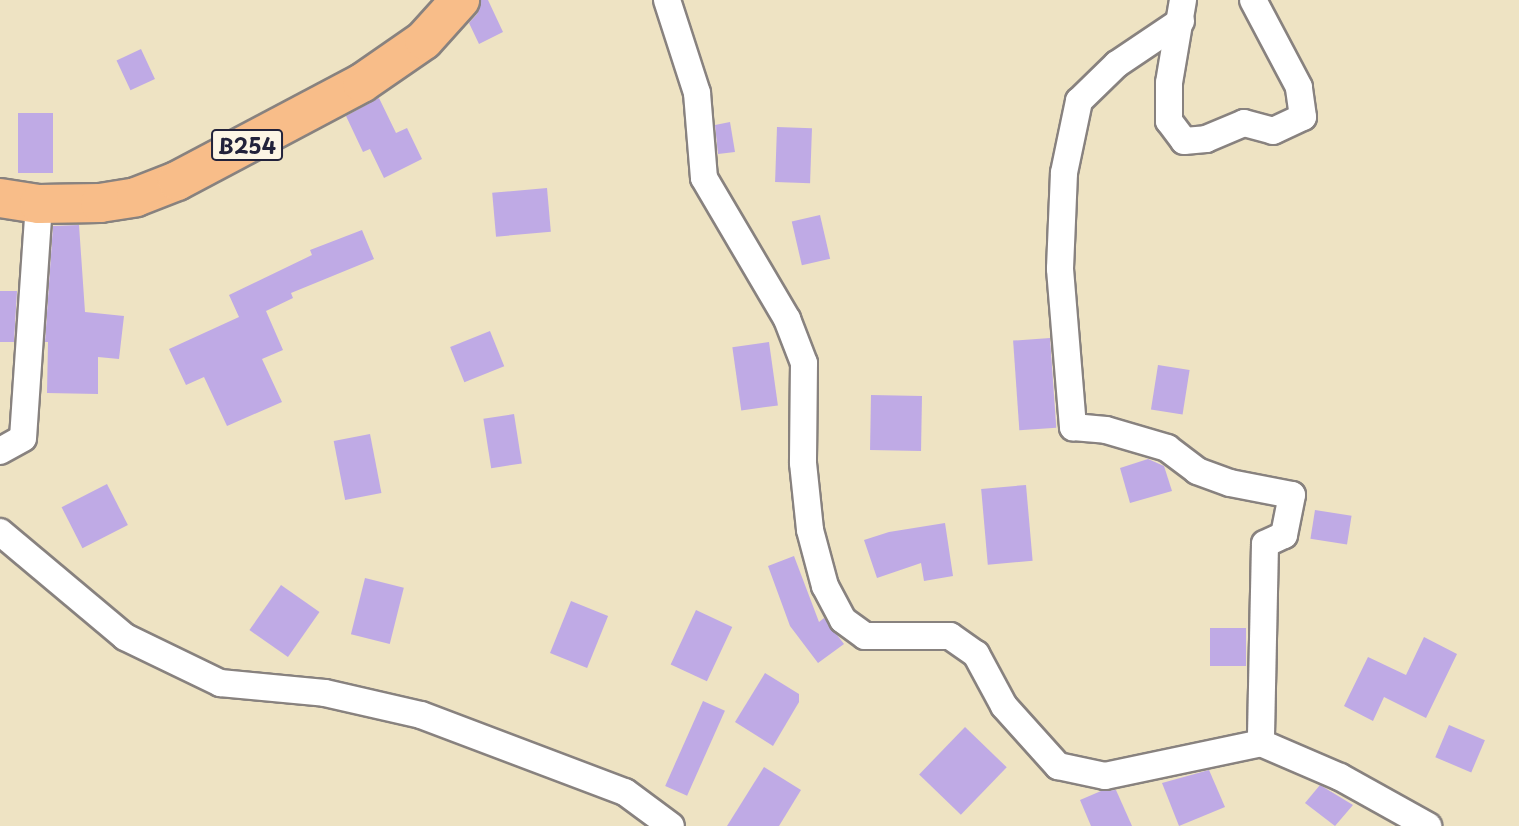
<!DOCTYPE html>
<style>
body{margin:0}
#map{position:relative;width:1519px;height:826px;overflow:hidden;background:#eee3c3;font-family:"Playpen Sans",sans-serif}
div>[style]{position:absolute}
.building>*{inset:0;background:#bfaae5;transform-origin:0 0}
.roads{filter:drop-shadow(2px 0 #88827f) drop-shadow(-2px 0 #88827f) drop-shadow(0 2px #88827f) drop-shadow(0 -2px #88827f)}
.street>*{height:26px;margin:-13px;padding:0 13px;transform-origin:13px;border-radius:13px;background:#fff}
.primary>*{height:38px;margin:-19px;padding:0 19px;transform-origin:19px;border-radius:19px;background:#f8bd89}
span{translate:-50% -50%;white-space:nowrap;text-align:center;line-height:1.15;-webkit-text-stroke:5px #fcf5e5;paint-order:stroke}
.shield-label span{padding:2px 5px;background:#fcf5e5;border:2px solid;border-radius:5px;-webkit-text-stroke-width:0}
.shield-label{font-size:21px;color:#22223b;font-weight:700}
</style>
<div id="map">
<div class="building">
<div style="clip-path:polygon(481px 0,488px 0,503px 32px,479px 44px,469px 23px,477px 14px)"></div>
<div style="left:141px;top:49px;width:33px;height:27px;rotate:65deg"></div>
<div style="clip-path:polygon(379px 98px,396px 133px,407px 128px,422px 159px,384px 178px,370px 149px,363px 152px,346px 116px)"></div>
<div style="left:18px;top:113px;width:35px;height:60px"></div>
<div style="clip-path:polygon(730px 122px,735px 152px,718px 154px,715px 125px)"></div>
<div style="left:777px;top:127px;width:35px;height:55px;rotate:2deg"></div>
<div style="left:547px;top:188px;width:44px;height:55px;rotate:85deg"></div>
<div style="left:820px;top:215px;width:45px;height:29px;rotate:77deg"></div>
<div style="clip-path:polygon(79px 225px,85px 312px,124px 316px,119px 359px,98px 357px,98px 394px,47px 393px,48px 342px,45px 342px,53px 226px)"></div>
<div style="clip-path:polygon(362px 230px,374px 259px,291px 293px,293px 298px,266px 311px,283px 350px,262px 359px,282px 402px,227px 426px,204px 377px,186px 385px,169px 349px,239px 317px,229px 295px,312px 255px,310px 250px)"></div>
<div style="clip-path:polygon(0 291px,17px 291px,14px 342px,0 342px)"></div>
<div style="left:490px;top:331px;width:38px;height:43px;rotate:68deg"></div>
<div style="left:1050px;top:338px;width:90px;height:37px;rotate:86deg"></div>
<div style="left:769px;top:342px;width:64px;height:37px;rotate:82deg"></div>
<div style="left:1158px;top:365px;width:32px;height:45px;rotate:9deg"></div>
<div style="left:871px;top:395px;width:51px;height:55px;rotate:1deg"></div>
<div style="left:514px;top:414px;width:50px;height:31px;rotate:81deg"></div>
<div style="left:370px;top:434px;width:60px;height:37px;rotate:79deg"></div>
<div style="clip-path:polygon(1148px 459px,1164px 466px,1172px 491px,1130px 503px,1120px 468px)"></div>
<div style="left:107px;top:484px;width:46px;height:51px;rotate:63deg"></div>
<div style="left:1026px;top:485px;width:76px;height:45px;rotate:85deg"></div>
<div style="left:1315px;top:510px;width:37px;height:29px;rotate:9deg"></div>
<div style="clip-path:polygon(945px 523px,953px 576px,924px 581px,921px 563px,877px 578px,864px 540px,889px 532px)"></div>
<div style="clip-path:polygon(794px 556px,819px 622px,824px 618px,844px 644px,818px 663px,790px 626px,768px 566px)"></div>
<div style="left:365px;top:578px;width:40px;height:58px;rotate:14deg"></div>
<div style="left:281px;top:585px;width:47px;height:55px;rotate:35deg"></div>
<div style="left:571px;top:601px;width:40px;height:56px;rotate:22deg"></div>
<div style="left:696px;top:610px;width:40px;height:60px;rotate:25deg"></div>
<div style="left:1210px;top:628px;width:36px;height:38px"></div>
<div style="clip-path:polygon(1424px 637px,1457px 654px,1426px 718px,1384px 697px,1373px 721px,1344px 706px,1368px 657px,1406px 675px)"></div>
<div style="clip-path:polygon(765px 673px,799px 694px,799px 702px,773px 746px,735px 722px)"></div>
<div style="left:703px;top:701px;width:24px;height:93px;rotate:24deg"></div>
<div style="left:1449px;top:725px;width:39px;height:35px;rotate:23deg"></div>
<div style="left:965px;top:727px;width:58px;height:66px;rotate:44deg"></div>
<div style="clip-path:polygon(764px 767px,801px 790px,779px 826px,727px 826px)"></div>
<div style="clip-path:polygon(1209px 770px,1225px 807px,1179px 826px,1162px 783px)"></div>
<div style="clip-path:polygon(1320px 785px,1353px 805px,1335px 826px,1305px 803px)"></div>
<div style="clip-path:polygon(1116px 790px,1132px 826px,1091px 826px,1080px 800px,1101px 791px)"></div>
</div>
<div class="roads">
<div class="street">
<div style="left:667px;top:0;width:98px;rotate:72.1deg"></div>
<div style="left:697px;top:93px;width:85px;rotate:85.3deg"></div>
<div style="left:704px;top:178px;width:164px;rotate:59.5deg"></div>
<div style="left:787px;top:319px;width:47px;rotate:68.9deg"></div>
<div style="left:804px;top:363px;width:100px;rotate:90.6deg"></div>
<div style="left:803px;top:463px;width:67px;rotate:84deg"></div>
<div style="left:810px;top:530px;width:58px;rotate:75deg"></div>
<div style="left:825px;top:586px;width:38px;rotate:62deg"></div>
<div style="left:843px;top:620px;width:27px;rotate:36deg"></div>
<div style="left:865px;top:636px;width:85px"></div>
<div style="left:950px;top:636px;width:32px;rotate:35deg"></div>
<div style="left:976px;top:654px;width:59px;rotate:61.7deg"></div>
<div style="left:1004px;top:706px;width:81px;rotate:48deg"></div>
<div style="left:1058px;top:766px;width:48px;rotate:12deg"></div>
<div style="left:1105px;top:776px;width:159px;rotate:-11.9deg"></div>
<div style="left:1261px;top:743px;width:86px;rotate:23.3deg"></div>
<div style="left:1340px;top:777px;width:101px;rotate:29.1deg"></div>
<div style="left:1183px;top:0;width:84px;rotate:99.6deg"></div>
<div style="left:1169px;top:83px;width:38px;rotate:90deg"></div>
<div style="left:1169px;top:121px;width:25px;rotate:53deg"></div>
<div style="left:1184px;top:141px;width:22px;rotate:-5deg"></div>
<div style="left:1206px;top:139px;width:41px;rotate:-22.8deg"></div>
<div style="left:1244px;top:123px;width:30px;rotate:15deg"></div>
<div style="left:1273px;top:131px;width:33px;rotate:-25deg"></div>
<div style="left:1303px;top:117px;width:30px;rotate:-98deg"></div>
<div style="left:1299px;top:87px;width:98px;rotate:-117.9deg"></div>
<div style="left:1181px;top:21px;width:77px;rotate:146.1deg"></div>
<div style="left:1117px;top:64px;width:53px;rotate:135.8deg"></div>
<div style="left:1079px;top:101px;width:74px;rotate:101.8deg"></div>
<div style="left:1064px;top:173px;width:96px;rotate:92.4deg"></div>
<div style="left:1060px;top:269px;width:159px;rotate:85.3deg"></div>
<div style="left:1073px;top:427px;width:33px;rotate:5deg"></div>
<div style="left:1106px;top:430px;width:64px;rotate:16.4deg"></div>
<div style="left:1167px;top:448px;width:38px;rotate:37deg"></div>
<div style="left:1197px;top:471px;width:35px;rotate:20deg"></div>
<div style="left:1230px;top:483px;width:63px;rotate:11deg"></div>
<div style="left:1292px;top:495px;width:41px;rotate:101.3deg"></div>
<div style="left:1284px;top:535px;width:21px;rotate:155deg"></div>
<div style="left:1265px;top:544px;width:199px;rotate:91.2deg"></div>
<div style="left:0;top:451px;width:26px;rotate:-29deg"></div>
<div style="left:23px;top:438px;width:235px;rotate:-86.1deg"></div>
<div style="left:0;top:532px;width:163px;rotate:40deg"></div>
<div style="left:125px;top:637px;width:106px;rotate:25.8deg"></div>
<div style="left:220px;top:683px;width:105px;rotate:5.4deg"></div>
<div style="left:325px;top:693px;width:98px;rotate:12.9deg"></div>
<div style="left:421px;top:715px;width:218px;rotate:20.7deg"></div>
<div style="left:625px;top:792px;width:57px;rotate:36.5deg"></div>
</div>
<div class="primary">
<div style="left:0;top:198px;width:39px;rotate:9deg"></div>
<div style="left:39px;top:204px;width:61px;rotate:-0.9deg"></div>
<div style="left:100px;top:203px;width:36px;rotate:-9deg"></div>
<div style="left:136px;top:197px;width:44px;rotate:-21.3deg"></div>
<div style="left:177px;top:181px;width:209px;rotate:-27.9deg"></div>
<div style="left:362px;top:83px;width:75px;rotate:-34.7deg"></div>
<div style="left:424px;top:40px;width:54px;rotate:-48deg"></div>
</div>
</div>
<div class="shield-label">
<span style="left:247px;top:145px">B254</span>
</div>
</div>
